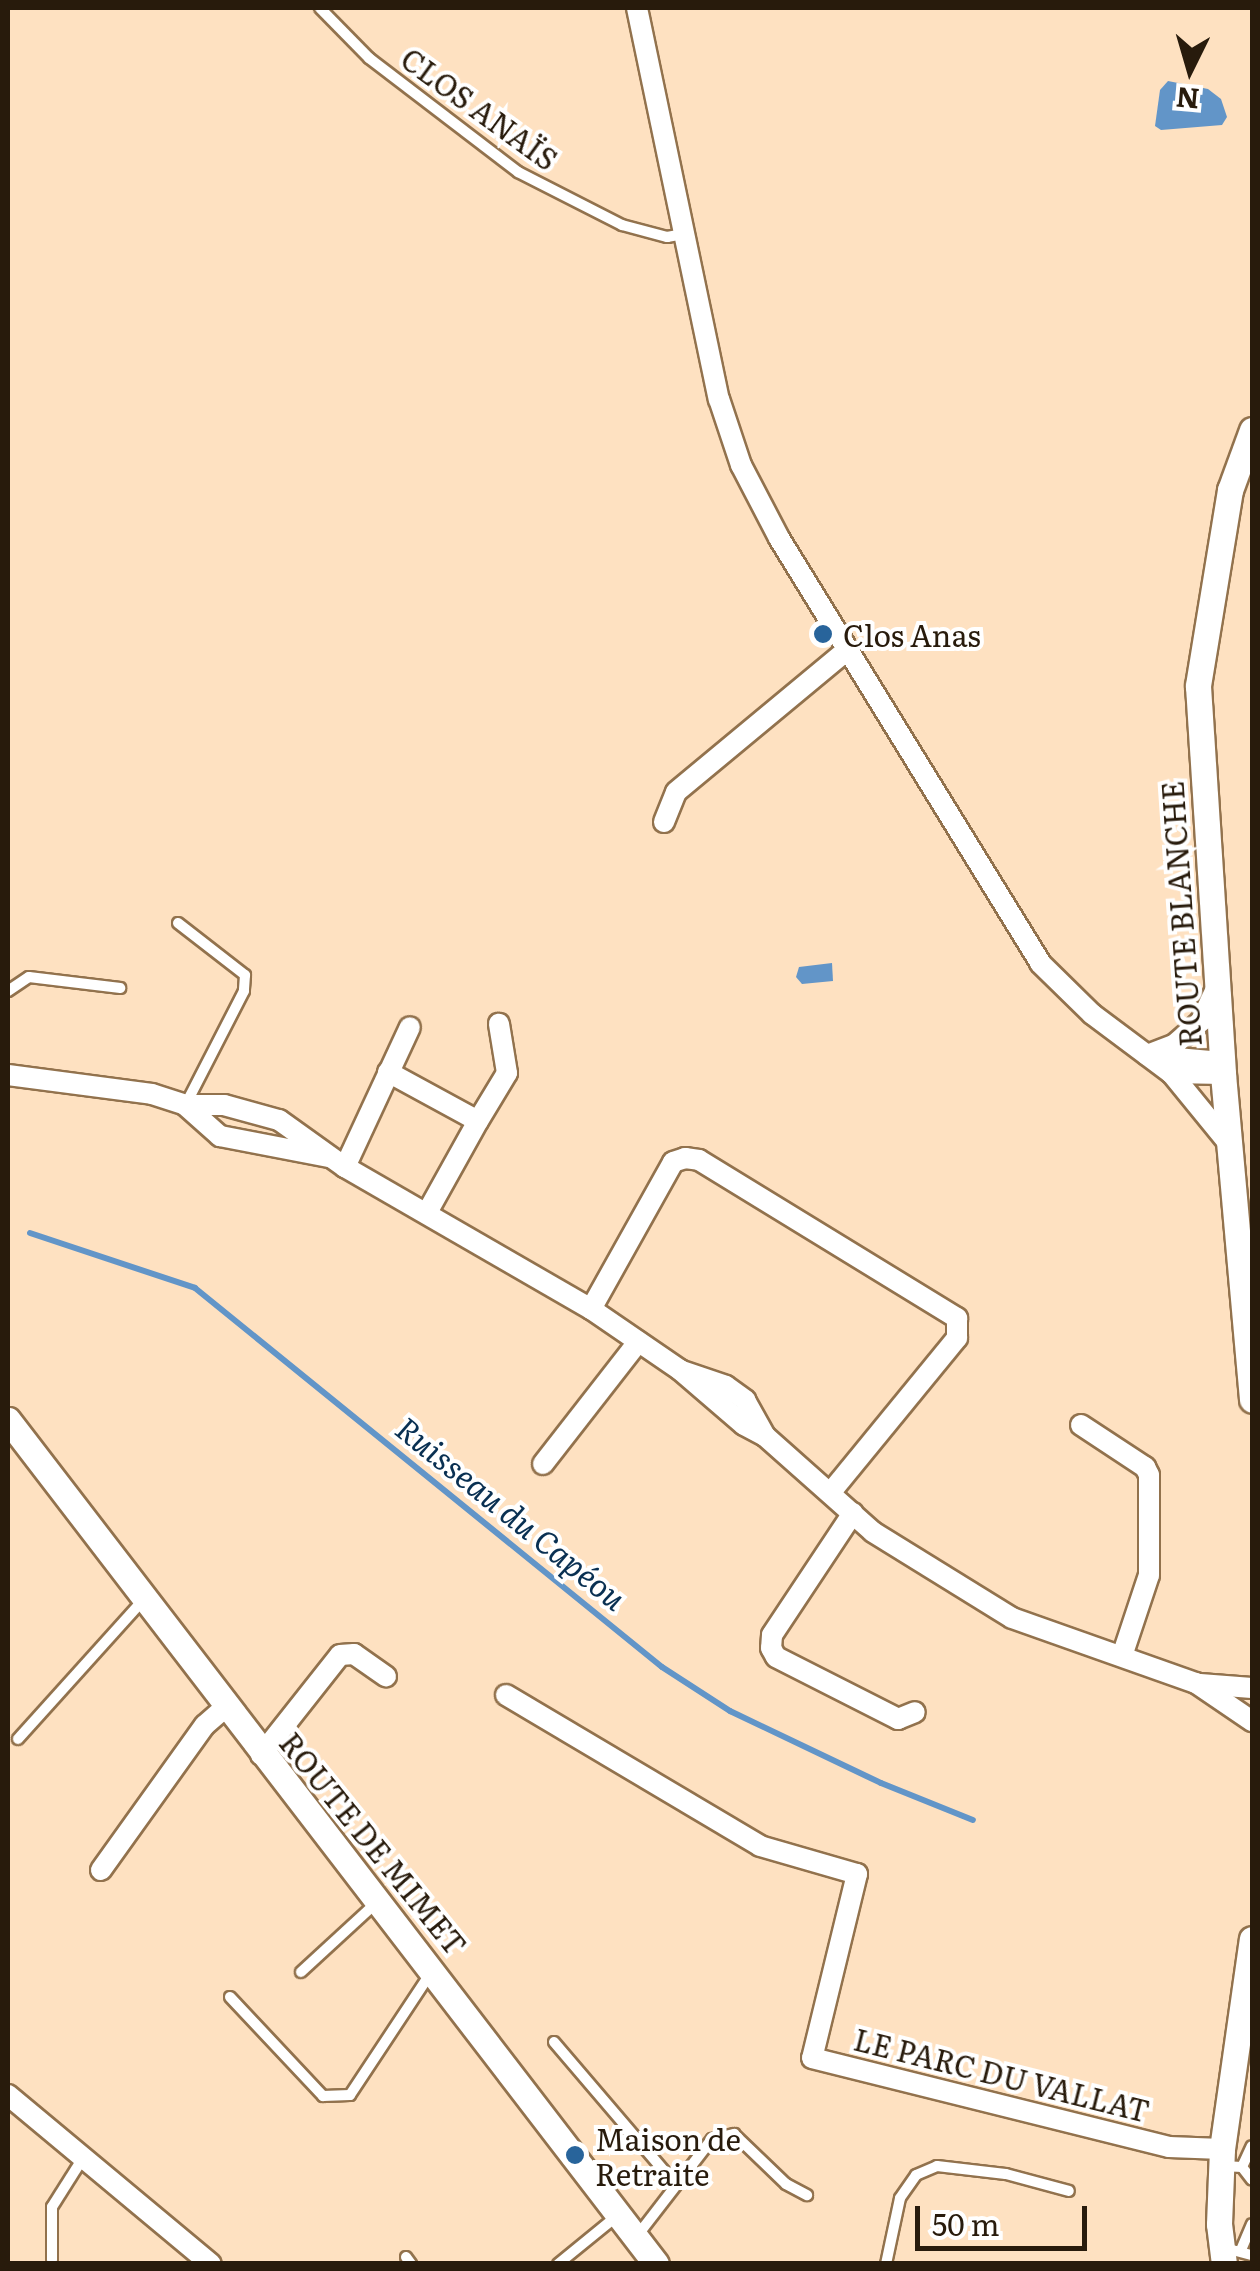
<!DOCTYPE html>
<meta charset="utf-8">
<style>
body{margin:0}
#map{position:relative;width:1260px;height:2271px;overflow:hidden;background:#fee1c1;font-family:Literata,serif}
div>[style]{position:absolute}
.water>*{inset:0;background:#6295c8}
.stream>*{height:6px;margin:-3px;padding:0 3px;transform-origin:3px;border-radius:3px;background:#6295c8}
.roads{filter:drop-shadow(2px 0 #92724d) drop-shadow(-2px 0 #92724d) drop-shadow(0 2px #92724d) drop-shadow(0 -2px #92724d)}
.service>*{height:10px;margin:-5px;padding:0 5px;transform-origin:5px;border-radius:5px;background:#fff}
.minor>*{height:20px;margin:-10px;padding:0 10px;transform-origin:10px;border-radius:10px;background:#fff}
.tertiary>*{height:25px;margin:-12.5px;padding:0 12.5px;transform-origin:12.5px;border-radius:12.5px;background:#fff}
.dots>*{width:28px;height:28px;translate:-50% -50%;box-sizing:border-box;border:5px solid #fff;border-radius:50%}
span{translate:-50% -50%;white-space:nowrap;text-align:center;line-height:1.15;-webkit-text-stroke:8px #fff;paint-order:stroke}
.street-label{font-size:30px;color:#281b0c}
.poi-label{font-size:30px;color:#281b0c}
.left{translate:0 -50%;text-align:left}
.water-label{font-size:32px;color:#093052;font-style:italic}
.frame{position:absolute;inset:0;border:10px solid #281b0c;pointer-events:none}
.north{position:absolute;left:1140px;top:20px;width:100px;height:100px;-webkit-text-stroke:8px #fff;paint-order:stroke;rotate:185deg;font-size:28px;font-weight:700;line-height:40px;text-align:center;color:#281b0c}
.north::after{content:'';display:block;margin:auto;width:35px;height:45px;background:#281b0c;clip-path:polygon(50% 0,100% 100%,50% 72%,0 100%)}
.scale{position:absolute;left:915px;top:2206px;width:172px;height:45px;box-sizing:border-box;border:5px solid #281b0c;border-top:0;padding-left:12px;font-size:30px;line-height:35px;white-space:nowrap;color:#281b0c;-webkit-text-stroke:8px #fff;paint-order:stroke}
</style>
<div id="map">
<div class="water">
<div style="clip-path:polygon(1168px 81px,1208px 89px,1221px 99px,1227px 117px,1222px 125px,1161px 130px,1155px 126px,1160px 90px)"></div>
<div style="clip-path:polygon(832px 963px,833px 981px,802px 984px,796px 977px,799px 967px)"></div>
</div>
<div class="stream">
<div style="left:30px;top:1233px;width:174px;rotate:18.4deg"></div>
<div style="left:195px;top:1288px;width:601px;rotate:39.06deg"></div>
<div style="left:662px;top:1667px;width:81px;rotate:32.9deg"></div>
<div style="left:730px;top:1711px;width:167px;rotate:25.5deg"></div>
<div style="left:881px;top:1783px;width:99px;rotate:21.9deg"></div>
</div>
<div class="roads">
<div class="service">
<div style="left:320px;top:8px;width:70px;rotate:45.6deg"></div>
<div style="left:369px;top:58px;width:188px;rotate:37.4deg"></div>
<div style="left:518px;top:172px;width:117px;rotate:27deg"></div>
<div style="left:622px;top:225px;width:47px;rotate:14.9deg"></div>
<div style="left:667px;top:237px;width:17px;rotate:-10deg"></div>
<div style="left:178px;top:923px;width:85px;rotate:37.8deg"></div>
<div style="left:245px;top:975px;width:16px;rotate:94deg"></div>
<div style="left:244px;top:991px;width:127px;rotate:117.2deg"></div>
<div style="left:8px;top:991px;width:25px;rotate:-34deg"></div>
<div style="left:29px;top:977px;width:92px;rotate:6.9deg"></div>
<div style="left:18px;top:1739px;width:188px;rotate:-48deg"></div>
<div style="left:301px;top:1972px;width:103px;rotate:-42.6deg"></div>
<div style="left:230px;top:1997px;width:136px;rotate:46.8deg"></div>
<div style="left:323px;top:2096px;width:27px;rotate:-2deg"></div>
<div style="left:350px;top:2095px;width:145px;rotate:-56.5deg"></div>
<div style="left:554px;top:2042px;width:188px;rotate:49.5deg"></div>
<div style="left:1222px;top:2166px;width:20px;rotate:3deg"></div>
<div style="left:1242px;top:2167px;width:23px;rotate:-65deg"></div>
<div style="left:1242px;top:2167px;width:16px;rotate:52deg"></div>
<div style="left:637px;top:2236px;width:123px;rotate:-52.3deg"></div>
<div style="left:712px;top:2139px;width:23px;rotate:-13deg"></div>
<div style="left:734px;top:2134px;width:72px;rotate:43.9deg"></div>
<div style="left:786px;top:2184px;width:24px;rotate:28deg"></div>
<div style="left:1225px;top:2248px;width:28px;rotate:15deg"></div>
<div style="left:1241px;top:2250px;width:28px;rotate:-67deg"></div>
<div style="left:406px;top:2257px;width:9px;rotate:54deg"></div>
<div style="left:52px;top:2260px;width:53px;rotate:-90deg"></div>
<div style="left:52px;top:2207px;width:58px;rotate:-57.7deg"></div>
<div style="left:558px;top:2264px;width:77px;rotate:-39.2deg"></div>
<div style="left:886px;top:2264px;width:67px;rotate:-78deg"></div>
<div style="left:900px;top:2198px;width:28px;rotate:-55deg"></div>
<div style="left:916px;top:2175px;width:23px;rotate:-23deg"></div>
<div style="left:937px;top:2166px;width:69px;rotate:6.6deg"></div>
<div style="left:1006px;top:2174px;width:65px;rotate:15.1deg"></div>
</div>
<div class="minor">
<div style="left:637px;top:8px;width:400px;rotate:78.2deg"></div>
<div style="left:719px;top:399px;width:70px;rotate:71.6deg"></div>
<div style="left:741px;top:465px;width:82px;rotate:62.5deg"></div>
<div style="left:779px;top:538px;width:499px;rotate:58.4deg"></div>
<div style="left:1040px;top:963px;width:73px;rotate:44.4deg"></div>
<div style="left:1092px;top:1014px;width:99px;rotate:36.8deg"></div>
<div style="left:1171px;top:1073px;width:52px;rotate:1.1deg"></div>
<div style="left:664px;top:822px;width:32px;rotate:-68deg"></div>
<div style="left:676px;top:792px;width:222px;rotate:-39.7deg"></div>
<div style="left:1147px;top:1055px;width:30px;rotate:-21deg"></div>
<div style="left:1175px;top:1044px;width:35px;rotate:-41deg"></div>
<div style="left:1201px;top:1021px;width:38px;rotate:-65deg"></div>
<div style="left:1154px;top:1056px;width:68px;rotate:5deg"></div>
<div style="left:388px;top:1072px;width:102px;rotate:28.6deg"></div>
<div style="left:478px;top:1121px;width:103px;rotate:119.1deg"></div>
<div style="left:1172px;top:1074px;width:92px;rotate:50.8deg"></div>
<div style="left:8px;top:1075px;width:145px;rotate:7.5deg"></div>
<div style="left:152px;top:1094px;width:35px;rotate:18deg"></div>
<div style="left:185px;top:1105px;width:39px"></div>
<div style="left:224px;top:1105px;width:57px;rotate:15.3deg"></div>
<div style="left:279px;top:1120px;width:81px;rotate:35.5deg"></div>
<div style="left:345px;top:1167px;width:284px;rotate:30deg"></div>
<div style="left:591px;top:1309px;width:108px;rotate:34.4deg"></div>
<div style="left:680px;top:1370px;width:84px;rotate:40.7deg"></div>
<div style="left:744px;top:1425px;width:24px;rotate:28deg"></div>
<div style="left:765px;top:1436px;width:144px;rotate:41.6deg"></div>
<div style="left:873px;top:1532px;width:163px;rotate:31.7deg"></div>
<div style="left:1012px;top:1618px;width:195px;rotate:19.5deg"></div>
<div style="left:1196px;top:1683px;width:68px;rotate:34.2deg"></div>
<div style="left:185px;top:1105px;width:47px;rotate:41.5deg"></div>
<div style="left:220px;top:1136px;width:111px;rotate:10.9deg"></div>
<div style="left:478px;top:1121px;width:56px;rotate:-58.9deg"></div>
<div style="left:507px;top:1073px;width:50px;rotate:-99.3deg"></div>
<div style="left:345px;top:1167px;width:154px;rotate:-65.1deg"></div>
<div style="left:591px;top:1309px;width:168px;rotate:-60.8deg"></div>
<div style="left:673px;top:1162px;width:13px;rotate:-18deg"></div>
<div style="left:685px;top:1158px;width:14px;rotate:8deg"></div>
<div style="left:699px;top:1160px;width:303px;rotate:31.5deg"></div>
<div style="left:957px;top:1318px;width:20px;rotate:90deg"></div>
<div style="left:957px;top:1338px;width:199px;rotate:129.3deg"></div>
<div style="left:682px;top:1371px;width:46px;rotate:18.8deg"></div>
<div style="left:726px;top:1386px;width:24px;rotate:36deg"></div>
<div style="left:745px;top:1400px;width:41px;rotate:60.9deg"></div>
<div style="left:1081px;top:1425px;width:77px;rotate:33.3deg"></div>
<div style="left:1145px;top:1467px;width:9px;rotate:63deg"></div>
<div style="left:1149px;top:1475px;width:100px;rotate:90deg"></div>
<div style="left:1149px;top:1575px;width:85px;rotate:108.4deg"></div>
<div style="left:543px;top:1464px;width:155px;rotate:-52.1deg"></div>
<div style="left:853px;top:1513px;width:146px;rotate:123.6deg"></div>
<div style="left:772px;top:1635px;width:13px;rotate:94deg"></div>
<div style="left:771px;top:1648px;width:10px;rotate:61deg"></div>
<div style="left:776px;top:1657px;width:137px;rotate:26.9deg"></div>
<div style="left:898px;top:1719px;width:18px;rotate:-22deg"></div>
<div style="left:1200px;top:1684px;width:52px;rotate:4.4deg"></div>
<div style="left:506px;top:1695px;width:295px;rotate:30.7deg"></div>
<div style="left:760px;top:1846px;width:101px;rotate:16.1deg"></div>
<div style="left:857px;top:1874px;width:189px;rotate:103.7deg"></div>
<div style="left:812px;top:2058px;width:368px;rotate:14deg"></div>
<div style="left:1169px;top:2147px;width:53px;rotate:2.2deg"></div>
<div style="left:261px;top:1755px;width:127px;rotate:-51.7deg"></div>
<div style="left:340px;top:1655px;width:14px;rotate:-4deg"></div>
<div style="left:354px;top:1654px;width:39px;rotate:35deg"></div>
<div style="left:101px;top:1870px;width:178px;rotate:-54.4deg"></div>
<div style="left:205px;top:1725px;width:28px;rotate:-41deg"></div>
<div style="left:8px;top:2095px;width:264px;rotate:39.8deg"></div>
</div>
<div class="tertiary">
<div style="left:1252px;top:430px;width:64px;rotate:110.1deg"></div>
<div style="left:1230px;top:490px;width:199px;rotate:99.3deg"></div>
<div style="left:1198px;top:686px;width:389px;rotate:86.3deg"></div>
<div style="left:1223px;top:1074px;width:327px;rotate:84.9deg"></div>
<div style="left:8px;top:1420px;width:1064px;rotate:52.48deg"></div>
<div style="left:1224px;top:2264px;width:40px;rotate:-97.1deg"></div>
<div style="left:1219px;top:2224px;width:75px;rotate:-87.7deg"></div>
<div style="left:1222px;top:2149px;width:212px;rotate:-81.9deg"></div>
</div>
</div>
<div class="dots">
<div style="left:823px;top:634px;background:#28649b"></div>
<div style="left:575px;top:2155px;background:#28649b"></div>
</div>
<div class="street-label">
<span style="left:480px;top:108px;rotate:36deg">CLOS ANAÏS</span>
<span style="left:1180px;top:914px;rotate:-94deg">ROUTE BLANCHE</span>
<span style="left:374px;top:1843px;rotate:51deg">ROUTE DE MIMET</span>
<span style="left:1002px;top:2074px;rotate:14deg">LE PARC DU VALLAT</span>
</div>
<div class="poi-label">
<span class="left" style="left:843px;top:634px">Clos Anas</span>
<span class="left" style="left:595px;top:2155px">Maison de<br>Retraite</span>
</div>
<div class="water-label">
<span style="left:512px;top:1512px;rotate:39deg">Ruisseau du Capéou</span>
</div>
<div class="frame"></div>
<div class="north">N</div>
<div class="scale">50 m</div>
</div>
